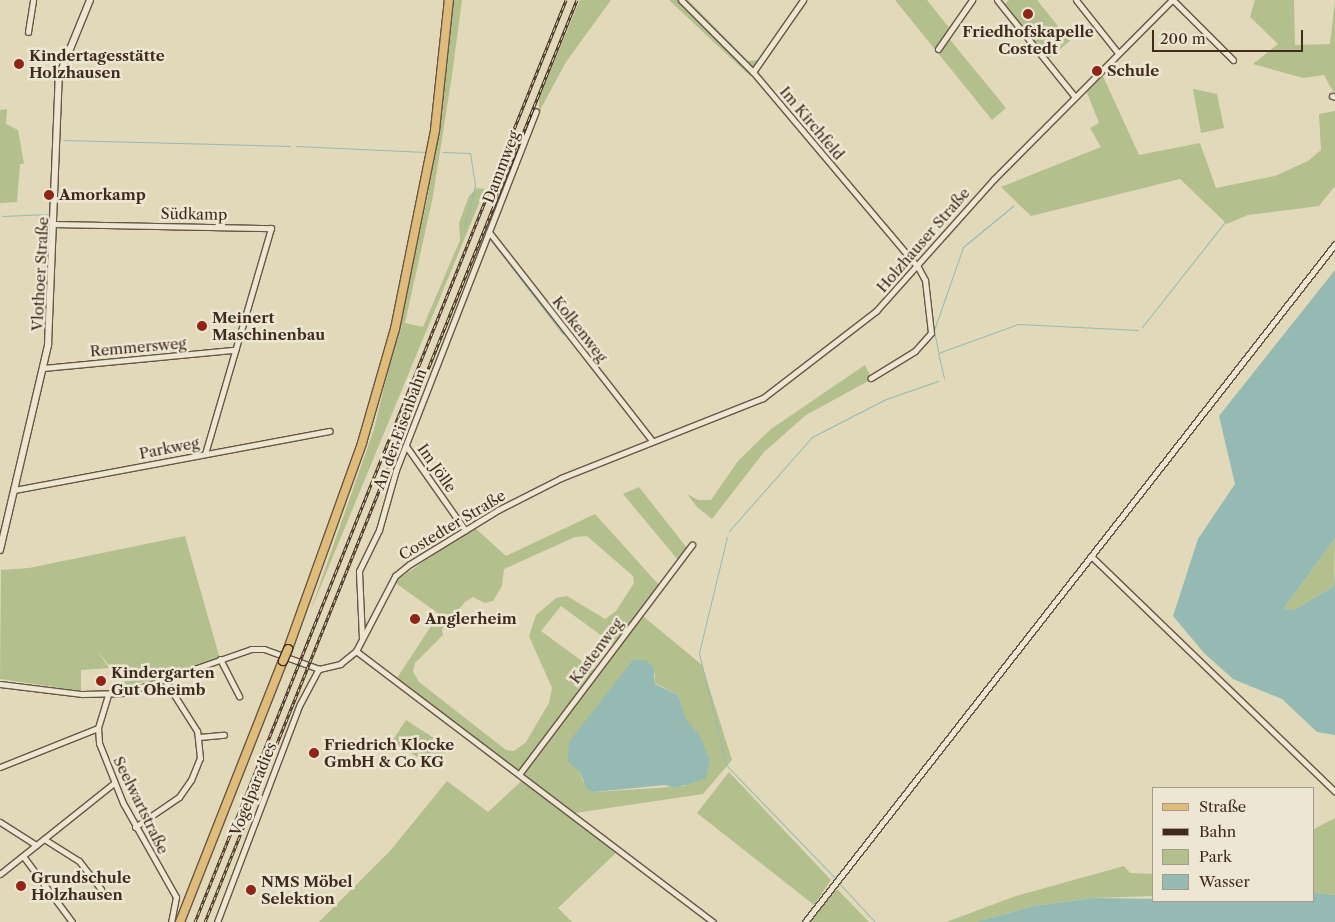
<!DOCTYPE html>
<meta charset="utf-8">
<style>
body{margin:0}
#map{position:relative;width:1335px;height:922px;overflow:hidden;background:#e1d9b9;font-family:"Libre Caslon Text",serif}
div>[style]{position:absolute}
.green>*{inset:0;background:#b4bf8e;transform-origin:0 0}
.water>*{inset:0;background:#94bab3}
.stream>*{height:1px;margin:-0.5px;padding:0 0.5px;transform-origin:0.5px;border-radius:0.5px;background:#94bab3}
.roads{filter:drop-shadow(1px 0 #685644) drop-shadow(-1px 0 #685644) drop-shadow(0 1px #685644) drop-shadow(0 -1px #685644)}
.minor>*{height:5px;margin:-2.5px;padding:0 2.5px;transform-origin:2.5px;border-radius:2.5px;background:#ece6d2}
.tertiary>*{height:6px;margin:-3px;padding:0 3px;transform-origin:3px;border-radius:3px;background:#ece6d2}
.primary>*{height:8px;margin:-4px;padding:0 4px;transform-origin:4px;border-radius:4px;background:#e0bc7c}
.rail>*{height:3px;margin-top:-1.5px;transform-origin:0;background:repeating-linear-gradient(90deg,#ece6d2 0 4px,#402b1d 0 8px);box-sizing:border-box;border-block:1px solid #402b1d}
.bridges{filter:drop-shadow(1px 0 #402b1d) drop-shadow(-1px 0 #402b1d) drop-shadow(0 1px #402b1d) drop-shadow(0 -1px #402b1d)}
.primary-bridge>*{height:8px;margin:-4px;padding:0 4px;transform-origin:4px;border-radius:4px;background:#e0bc7c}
.dots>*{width:14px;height:14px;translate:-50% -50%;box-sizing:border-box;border:2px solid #ece6d2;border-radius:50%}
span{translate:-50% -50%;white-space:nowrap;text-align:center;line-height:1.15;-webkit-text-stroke:5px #ece6d2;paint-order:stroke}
.poi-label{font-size:15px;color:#402b1d;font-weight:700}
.left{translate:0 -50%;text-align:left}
.street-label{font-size:15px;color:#402b1d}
.legend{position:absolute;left:1152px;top:787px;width:162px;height:115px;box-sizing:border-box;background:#ece6d2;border:1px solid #a79b8a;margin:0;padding:6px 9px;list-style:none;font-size:15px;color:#402b1d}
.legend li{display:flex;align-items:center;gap:10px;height:25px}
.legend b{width:25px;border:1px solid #a79b8a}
.scale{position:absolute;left:1152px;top:30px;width:151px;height:22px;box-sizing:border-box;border:2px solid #402b1d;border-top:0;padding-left:6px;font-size:15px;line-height:18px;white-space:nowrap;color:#402b1d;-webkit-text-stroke:4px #ece6d2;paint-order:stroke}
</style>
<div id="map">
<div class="green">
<div style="clip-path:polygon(453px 0,462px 0,452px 75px,433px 196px,405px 323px,423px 327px,460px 240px,459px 223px,469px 196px,477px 188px,485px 189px,310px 612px,374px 429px,400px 322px,428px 195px)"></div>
<div style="clip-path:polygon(580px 0,611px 0,566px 62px,539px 112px,539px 98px)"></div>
<div style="clip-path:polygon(669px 0,688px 0,748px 61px,759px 60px,750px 76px)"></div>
<div style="clip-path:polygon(895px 0,927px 0,951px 30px,947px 36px,1006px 108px,992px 120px)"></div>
<div style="clip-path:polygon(1009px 0,1037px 0,1070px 41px,1045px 61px,1002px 6px)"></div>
<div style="clip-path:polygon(1255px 0,1294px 0,1295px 45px,1330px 44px,1335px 0,1335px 95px,1324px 75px,1303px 78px,1253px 64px,1278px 44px,1250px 17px)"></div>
<div style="clip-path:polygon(1102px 74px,1139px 155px,1200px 143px,1216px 188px,1275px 176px,1308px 161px,1321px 150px,1319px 114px,1335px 111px,1335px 186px,1319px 206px,1248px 215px,1227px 224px,1180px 179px,1031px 216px,1001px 187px,1101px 147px,1090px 128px,1099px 123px,1086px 90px)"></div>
<div style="clip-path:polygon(1193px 89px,1217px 94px,1224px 128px,1201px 133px)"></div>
<div style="clip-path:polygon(7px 109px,6px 124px,18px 130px,24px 164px,20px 164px,17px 202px,0 203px,0 110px)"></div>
<div style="clip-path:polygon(865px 365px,872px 379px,806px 415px,764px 452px,712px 519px,697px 507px,687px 494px,698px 500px,711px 500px,738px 461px,771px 429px)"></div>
<div style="clip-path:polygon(639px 487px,687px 548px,678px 560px,623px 494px)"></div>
<div style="clip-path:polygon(evenodd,595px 514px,659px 585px,638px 612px,702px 665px,732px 760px,703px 794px,575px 813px,620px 849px,558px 908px,572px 922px,319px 922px,390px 851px,447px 781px,488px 812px,526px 777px,397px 678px,439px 614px,394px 582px,474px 527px,506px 556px,595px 514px,587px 536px,633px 576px,634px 583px,616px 611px,605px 619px,567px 596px,556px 598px,536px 615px,529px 636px,552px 688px,549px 703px,526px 742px,514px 751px,506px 750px,419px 682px,413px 672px,415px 663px,443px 635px,442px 629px,465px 602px,473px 597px,485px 603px,493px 601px,502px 586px,504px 569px,575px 537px,587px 536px,595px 514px,561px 606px,613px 644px,594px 670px,541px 631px,561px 606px,595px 514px,655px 673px,655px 683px,678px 695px,685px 720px,700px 735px,685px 786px,594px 792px,583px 782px,579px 771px,655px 673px)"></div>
<div style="clip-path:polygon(185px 536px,220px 659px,126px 687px,97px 650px,109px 668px,81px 670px,81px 691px,0 679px,1px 570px,29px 568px)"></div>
<div style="clip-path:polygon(1335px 538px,1334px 586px,1294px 610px,1284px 608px)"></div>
<div style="left:406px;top:720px;width:51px;height:25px;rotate:33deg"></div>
<div style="clip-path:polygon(729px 772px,831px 880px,814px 905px,697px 813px)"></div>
<div style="clip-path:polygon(1335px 818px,1335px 895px,1314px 893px,1314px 829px)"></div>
<div style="clip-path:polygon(1124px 866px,1130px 873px,1154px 874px,1154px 896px,1093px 898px,1034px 906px,976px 922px,946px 922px,1016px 896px)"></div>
<div style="clip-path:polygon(837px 889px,869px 922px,809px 922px)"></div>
</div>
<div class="water">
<div style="clip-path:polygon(1335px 270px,1335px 538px,1284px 608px,1294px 610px,1334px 586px,1335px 571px,1335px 735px,1317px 732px,1282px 699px,1233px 679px,1204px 653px,1173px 616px,1198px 539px,1235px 484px,1219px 416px)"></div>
<div style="clip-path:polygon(633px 660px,645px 660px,653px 666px,655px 684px,678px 695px,686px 720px,700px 735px,710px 761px,705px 779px,675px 788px,665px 785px,594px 792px,587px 789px,579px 771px,568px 762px,569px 742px)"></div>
<div style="clip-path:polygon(1314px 893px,1335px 895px,1335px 922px,976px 922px,1034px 906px,1093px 898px,1314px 901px)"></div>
</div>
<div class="stream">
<div style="left:63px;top:140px;width:227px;rotate:1.5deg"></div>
<div style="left:296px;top:146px;width:129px;rotate:2.7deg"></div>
<div style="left:443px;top:152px;width:27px;rotate:2deg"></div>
<div style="left:470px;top:153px;width:33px;rotate:81deg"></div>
<div style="left:475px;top:186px;width:43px;rotate:104.7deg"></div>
<div style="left:2px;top:216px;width:47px;rotate:-2.4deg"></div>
<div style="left:490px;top:239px;width:120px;rotate:52.5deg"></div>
<div style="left:1142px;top:327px;width:134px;rotate:-51.7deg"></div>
<div style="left:938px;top:351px;width:21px;rotate:-101deg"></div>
<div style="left:934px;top:330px;width:88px;rotate:-70.7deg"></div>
<div style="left:963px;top:247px;width:65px;rotate:-39.4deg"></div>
<div style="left:944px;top:378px;width:26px;rotate:-103deg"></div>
<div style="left:938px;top:353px;width:85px;rotate:-19.9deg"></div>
<div style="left:1018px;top:324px;width:120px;rotate:2.9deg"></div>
<div style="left:729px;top:531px;width:125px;rotate:-48.6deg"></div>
<div style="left:812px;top:437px;width:83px;rotate:-27.2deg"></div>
<div style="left:886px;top:399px;width:55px;rotate:-19.1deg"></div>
<div style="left:727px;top:537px;width:119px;rotate:103.6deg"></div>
<div style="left:699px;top:653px;width:115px;rotate:76.4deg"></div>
<div style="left:726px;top:765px;width:160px;rotate:46deg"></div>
<div style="left:839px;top:883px;width:53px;rotate:47.3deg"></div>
</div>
<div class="roads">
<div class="minor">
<div style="left:681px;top:0;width:102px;rotate:45deg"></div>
<div style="left:753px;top:72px;width:255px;rotate:49.8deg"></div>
<div style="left:918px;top:267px;width:15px;rotate:62deg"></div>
<div style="left:925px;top:280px;width:53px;rotate:83.5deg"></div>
<div style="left:931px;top:333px;width:24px;rotate:132deg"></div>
<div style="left:915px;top:351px;width:52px;rotate:148.5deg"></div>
<div style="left:997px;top:0;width:124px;rotate:51.2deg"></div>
<div style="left:1076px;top:0;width:68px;rotate:51.6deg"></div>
<div style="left:1173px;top:0;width:85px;rotate:45deg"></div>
<div style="left:28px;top:32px;width:32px;rotate:-81deg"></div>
<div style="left:938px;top:49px;width:60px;rotate:-55.2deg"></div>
<div style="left:753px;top:72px;width:88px;rotate:-55.2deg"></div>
<div style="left:1332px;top:96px;width:3px;rotate:18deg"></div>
<div style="left:55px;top:224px;width:216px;rotate:1.1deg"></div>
<div style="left:271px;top:228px;width:235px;rotate:106.3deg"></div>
<div style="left:489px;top:232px;width:265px;rotate:52deg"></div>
<div style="left:43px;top:368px;width:193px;rotate:-5.4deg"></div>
<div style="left:406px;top:446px;width:103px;rotate:54.9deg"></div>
<div style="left:14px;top:490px;width:321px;rotate:-10.6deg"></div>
<div style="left:1091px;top:556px;width:339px;rotate:44deg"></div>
<div style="left:362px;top:638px;width:67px;rotate:-92.6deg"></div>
<div style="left:359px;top:571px;width:46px;rotate:-64deg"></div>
<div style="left:379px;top:530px;width:62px;rotate:-74.2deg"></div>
<div style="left:396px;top:470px;width:385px;rotate:-68.7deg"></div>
<div style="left:356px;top:651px;width:448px;rotate:37.2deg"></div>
<div style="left:220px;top:659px;width:42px;rotate:62.8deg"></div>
<div style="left:0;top:684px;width:83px;rotate:7deg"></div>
<div style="left:82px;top:694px;width:43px;rotate:-1.3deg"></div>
<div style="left:125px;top:693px;width:133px;rotate:-19.2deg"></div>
<div style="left:251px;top:649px;width:13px"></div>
<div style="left:264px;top:649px;width:59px;rotate:20deg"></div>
<div style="left:319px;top:669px;width:22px;rotate:-13deg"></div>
<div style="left:340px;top:664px;width:21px;rotate:-39deg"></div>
<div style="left:356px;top:651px;width:85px;rotate:-62.5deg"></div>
<div style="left:395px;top:576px;width:19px;rotate:-39deg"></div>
<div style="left:410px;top:564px;width:103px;rotate:-31.5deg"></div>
<div style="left:498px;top:510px;width:71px;rotate:-26.9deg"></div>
<div style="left:561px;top:478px;width:217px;rotate:-21.6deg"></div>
<div style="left:763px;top:398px;width:143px;rotate:-37.6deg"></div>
<div style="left:876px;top:311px;width:177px;rotate:-48.2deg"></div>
<div style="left:994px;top:179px;width:252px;rotate:-45.2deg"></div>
<div style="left:108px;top:695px;width:34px;rotate:107deg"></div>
<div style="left:98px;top:728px;width:15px;rotate:86deg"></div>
<div style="left:99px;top:743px;width:65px;rotate:68.2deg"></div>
<div style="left:123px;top:803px;width:108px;rotate:60.6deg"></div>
<div style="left:176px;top:897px;width:25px;rotate:101deg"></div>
<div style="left:199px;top:737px;width:25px;rotate:-5deg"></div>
<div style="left:0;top:767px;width:105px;rotate:-21.7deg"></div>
<div style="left:520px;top:773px;width:286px;rotate:-53deg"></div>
<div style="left:0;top:822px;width:43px;rotate:32.6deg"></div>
<div style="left:135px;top:827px;width:53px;rotate:-34.3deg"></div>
<div style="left:179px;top:797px;width:21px;rotate:-55deg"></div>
<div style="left:191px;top:780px;width:24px;rotate:-68deg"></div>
<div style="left:200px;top:758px;width:27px;rotate:-96deg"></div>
<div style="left:197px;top:731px;width:62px;rotate:-122.4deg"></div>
<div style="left:44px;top:839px;width:41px;rotate:32.2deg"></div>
<div style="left:79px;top:861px;width:36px;rotate:52deg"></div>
<div style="left:23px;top:856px;width:82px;rotate:53.4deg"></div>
<div style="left:0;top:874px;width:146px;rotate:-38.6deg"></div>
<div style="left:217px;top:922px;width:233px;rotate:-69.2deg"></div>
<div style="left:300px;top:704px;width:40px;rotate:-62deg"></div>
<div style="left:805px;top:922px;width:861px;rotate:-51.98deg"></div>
</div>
<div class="tertiary">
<div style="left:0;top:550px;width:211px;rotate:-76.8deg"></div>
<div style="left:48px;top:345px;width:269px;rotate:-87.7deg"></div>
<div style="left:59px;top:76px;width:82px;rotate:-67.8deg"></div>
</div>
<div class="primary">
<div style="left:288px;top:649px;width:219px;rotate:-70.2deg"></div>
<div style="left:362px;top:443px;width:119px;rotate:-73.9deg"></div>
<div style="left:395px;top:329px;width:203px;rotate:-78.6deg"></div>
<div style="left:435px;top:130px;width:131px;rotate:-83.9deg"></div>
<div style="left:180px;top:922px;width:281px;rotate:-68.5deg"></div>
</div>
</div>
<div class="rail">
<div style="left:195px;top:922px;width:994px;rotate:-68.08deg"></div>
<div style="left:205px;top:922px;width:994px;rotate:-68.03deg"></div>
</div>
<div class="bridges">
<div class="primary-bridge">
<div style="left:283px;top:661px;width:13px;rotate:-67deg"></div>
</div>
</div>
<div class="dots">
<div style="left:1028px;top:14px;background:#8f2418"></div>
<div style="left:19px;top:64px;background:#8f2418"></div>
<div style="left:1097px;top:71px;background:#8f2418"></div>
<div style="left:49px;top:195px;background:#8f2418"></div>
<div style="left:202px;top:326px;background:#8f2418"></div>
<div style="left:415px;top:619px;background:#8f2418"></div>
<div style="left:101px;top:681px;background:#8f2418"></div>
<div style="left:314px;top:753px;background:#8f2418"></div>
<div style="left:21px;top:886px;background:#8f2418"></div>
<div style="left:251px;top:890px;background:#8f2418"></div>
</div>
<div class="poi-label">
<span style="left:1028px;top:40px">Friedhofskapelle<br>Costedt</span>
<span class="left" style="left:29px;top:64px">Kindertagesstätte<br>Holzhausen</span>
<span class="left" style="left:1107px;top:71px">Schule</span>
<span class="left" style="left:59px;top:195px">Amorkamp</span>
<span class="left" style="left:212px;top:326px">Meinert<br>Maschinenbau</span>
<span class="left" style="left:425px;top:619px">Anglerheim</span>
<span class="left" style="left:111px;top:681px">Kindergarten<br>Gut Oheimb</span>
<span class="left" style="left:324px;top:753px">Friedrich Klocke<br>GmbH &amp; Co KG</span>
<span class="left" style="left:31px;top:886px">Grundschule<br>Holzhausen</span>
<span class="left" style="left:261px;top:890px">NMS Möbel<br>Selektion</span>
</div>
<div class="street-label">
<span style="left:812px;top:123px;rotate:50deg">Im Kirchfeld</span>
<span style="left:501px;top:167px;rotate:-69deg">Dammweg</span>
<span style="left:194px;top:214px;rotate:1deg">Südkamp</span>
<span style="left:923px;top:240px;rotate:-49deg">Holzhauser Straße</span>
<span style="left:40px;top:274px;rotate:-87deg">Vlothoer Straße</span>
<span style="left:580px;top:329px;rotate:52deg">Kolkenweg</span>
<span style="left:138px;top:347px;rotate:-5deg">Remmersweg</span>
<span style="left:400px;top:429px;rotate:-70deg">An der Eisenbahn</span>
<span style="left:169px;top:448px;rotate:-11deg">Parkweg</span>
<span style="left:437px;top:468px;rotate:55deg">Im Jölle</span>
<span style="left:452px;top:525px;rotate:-31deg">Costedter Straße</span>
<span style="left:596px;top:651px;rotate:-53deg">Kastenweg</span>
<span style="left:253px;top:789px;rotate:-68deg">Vogelparadies</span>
<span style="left:141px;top:805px;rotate:64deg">Seelwartstraße</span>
</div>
<ul class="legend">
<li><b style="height:6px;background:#e0bc7c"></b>Straße</li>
<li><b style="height:6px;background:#402b1d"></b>Bahn</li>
<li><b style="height:14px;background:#b4bf8e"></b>Park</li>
<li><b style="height:14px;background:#94bab3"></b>Wasser</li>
</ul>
<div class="scale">200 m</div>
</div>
